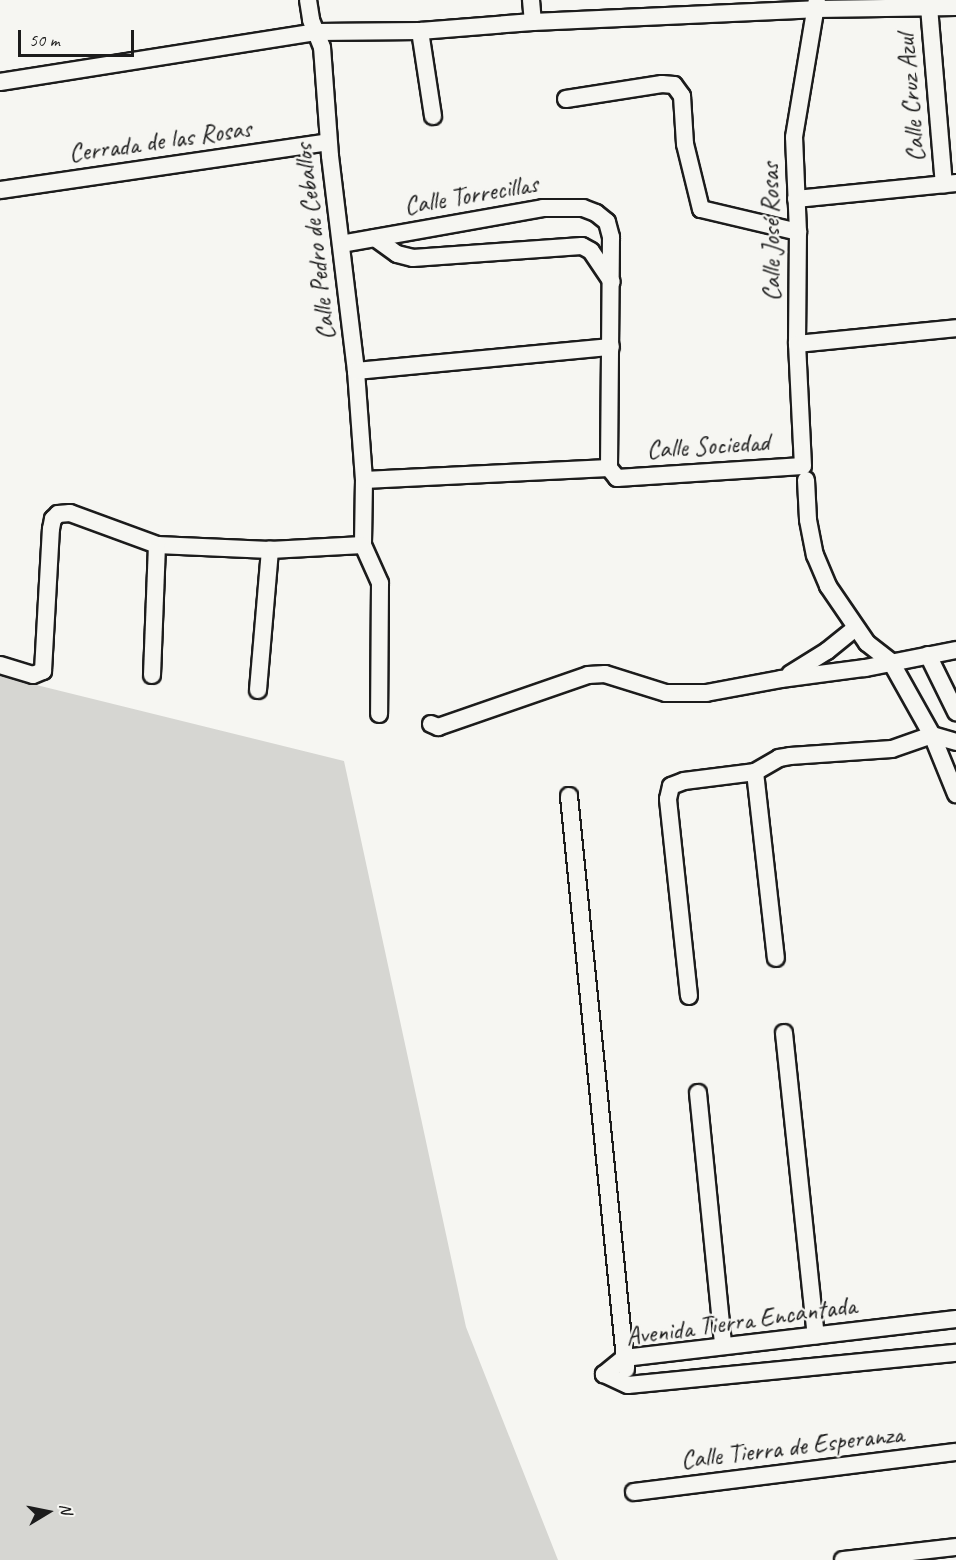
<!DOCTYPE html>
<meta charset="utf-8">
<style>
body{margin:0}
#map{position:relative;width:956px;height:1560px;overflow:hidden;background:#f6f6f2;font-family:Caveat,sans-serif}
div>[style]{position:absolute}
.green>*{inset:0;background:#d6d6d2}
.roads{filter:drop-shadow(2px 0 #1c1c1c) drop-shadow(-2px 0 #1c1c1c) drop-shadow(0 2px #1c1c1c) drop-shadow(0 -2px #1c1c1c)}
.minor>*{height:16px;margin:-8px;padding:0 8px;transform-origin:8px;border-radius:8px;background:#f6f6f2}
span{translate:-50% -50%;white-space:nowrap;text-align:center;line-height:1.15;-webkit-text-stroke:4.5px #f6f6f2;paint-order:stroke}
.street-label{font-size:26px;color:#1c1c1c}
.north{position:absolute;left:18px;top:1482px;width:60px;height:60px;-webkit-text-stroke:4px #f6f6f2;paint-order:stroke;rotate:80deg;font-size:16px;font-weight:700;line-height:24px;text-align:center;color:#1c1c1c}
.north::after{content:'';display:block;margin:auto;width:21px;height:27px;background:#1c1c1c;clip-path:polygon(50% 0,100% 100%,50% 72%,0 100%)}
.scale{position:absolute;left:18px;top:30px;width:116px;height:27px;box-sizing:border-box;border:3px solid #1c1c1c;border-top:0;padding-left:8px;font-size:18px;line-height:21px;white-space:nowrap;color:#1c1c1c;-webkit-text-stroke:4px #f6f6f2;paint-order:stroke}
</style>
<div id="map">
<div class="green">
<div style="clip-path:polygon(0 676px,344px 761px,466px 1327px,558px 1560px,0 1560px)"></div>
</div>
<div class="roads">
<div class="minor">
<div style="left:308px;top:0;width:20px;rotate:81deg"></div>
<div style="left:311px;top:20px;width:29px;rotate:68deg"></div>
<div style="left:322px;top:47px;width:109px;rotate:85.8deg"></div>
<div style="left:330px;top:156px;width:217px;rotate:83.1deg"></div>
<div style="left:356px;top:371px;width:109px;rotate:85.8deg"></div>
<div style="left:364px;top:480px;width:65px;rotate:90.9deg"></div>
<div style="left:363px;top:545px;width:42px;rotate:65.9deg"></div>
<div style="left:380px;top:583px;width:131px;rotate:90.4deg"></div>
<div style="left:531px;top:0;width:22px;rotate:85deg"></div>
<div style="left:929px;top:7px;width:178px;rotate:85.2deg"></div>
<div style="left:420px;top:31px;width:86px;rotate:81.3deg"></div>
<div style="left:0;top:82px;width:321px;rotate:-9deg"></div>
<div style="left:317px;top:32px;width:103px;rotate:-0.6deg"></div>
<div style="left:420px;top:31px;width:113px;rotate:-4.6deg"></div>
<div style="left:533px;top:22px;width:282px;rotate:-2.6deg"></div>
<div style="left:815px;top:9px;width:141px;rotate:-0.8deg"></div>
<div style="left:566px;top:99px;width:97px;rotate:-8.9deg"></div>
<div style="left:662px;top:84px;width:12px;rotate:5deg"></div>
<div style="left:674px;top:85px;width:14px;rotate:54deg"></div>
<div style="left:682px;top:96px;width:48px;rotate:86.4deg"></div>
<div style="left:685px;top:144px;width:67px;rotate:76.2deg"></div>
<div style="left:701px;top:209px;width:100px;rotate:13.3deg"></div>
<div style="left:0;top:190px;width:331px;rotate:-8.3deg"></div>
<div style="left:796px;top:199px;width:161px;rotate:-5.7deg"></div>
<div style="left:375px;top:238px;width:27px;rotate:36deg"></div>
<div style="left:397px;top:254px;width:16px;rotate:14deg"></div>
<div style="left:413px;top:258px;width:169px;rotate:-4.1deg"></div>
<div style="left:582px;top:246px;width:10px;rotate:29deg"></div>
<div style="left:591px;top:251px;width:37px;rotate:56deg"></div>
<div style="left:341px;top:244px;width:205px;rotate:-10.1deg"></div>
<div style="left:543px;top:208px;width:40px"></div>
<div style="left:583px;top:208px;width:14px;rotate:21deg"></div>
<div style="left:596px;top:213px;width:14px;rotate:39deg"></div>
<div style="left:607px;top:222px;width:16px;rotate:75deg"></div>
<div style="left:611px;top:237px;width:231px;rotate:90.5deg"></div>
<div style="left:609px;top:468px;width:13px;rotate:51deg"></div>
<div style="left:617px;top:478px;width:186px;rotate:-3.7deg"></div>
<div style="left:803px;top:466px;width:122px;rotate:-92.8deg"></div>
<div style="left:797px;top:344px;width:112px;rotate:-89.5deg"></div>
<div style="left:798px;top:232px;width:95px;rotate:-92.4deg"></div>
<div style="left:794px;top:137px;width:139px;rotate:-80.5deg"></div>
<div style="left:797px;top:344px;width:160px;rotate:-5.7deg"></div>
<div style="left:356px;top:371px;width:256px;rotate:-5.4deg"></div>
<div style="left:364px;top:480px;width:245px;rotate:-2.8deg"></div>
<div style="left:806px;top:480px;width:40px;rotate:87.1deg"></div>
<div style="left:808px;top:520px;width:36px;rotate:79deg"></div>
<div style="left:815px;top:555px;width:34px;rotate:67deg"></div>
<div style="left:828px;top:586px;width:69px;rotate:55.6deg"></div>
<div style="left:867px;top:643px;width:31px;rotate:38deg"></div>
<div style="left:891px;top:662px;width:84px;rotate:60.7deg"></div>
<div style="left:932px;top:735px;width:64px;rotate:67.9deg"></div>
<div style="left:928px;top:655px;width:64px;rotate:63.8deg"></div>
<div style="left:0;top:665px;width:34px;rotate:17deg"></div>
<div style="left:33px;top:675px;width:11px;rotate:-22deg"></div>
<div style="left:43px;top:671px;width:142px;rotate:-86.8deg"></div>
<div style="left:51px;top:529px;width:10px;rotate:-79deg"></div>
<div style="left:53px;top:519px;width:7px;rotate:-45deg"></div>
<div style="left:58px;top:514px;width:12px;rotate:-5deg"></div>
<div style="left:70px;top:513px;width:93px;rotate:20.2deg"></div>
<div style="left:157px;top:545px;width:113px;rotate:2.5deg"></div>
<div style="left:270px;top:550px;width:93px;rotate:-3.1deg"></div>
<div style="left:790px;top:674px;width:44px;rotate:-31.9deg"></div>
<div style="left:827px;top:651px;width:36px;rotate:-39deg"></div>
<div style="left:152px;top:675px;width:130px;rotate:-87.8deg"></div>
<div style="left:258px;top:690px;width:141px;rotate:-85.1deg"></div>
<div style="left:431px;top:724px;width:8px;rotate:23deg"></div>
<div style="left:438px;top:727px;width:159px;rotate:-19.1deg"></div>
<div style="left:588px;top:675px;width:17px;rotate:-3deg"></div>
<div style="left:605px;top:674px;width:64px;rotate:17.3deg"></div>
<div style="left:666px;top:693px;width:40px"></div>
<div style="left:706px;top:693px;width:76px;rotate:-10.6deg"></div>
<div style="left:781px;top:679px;width:85px;rotate:-7.5deg"></div>
<div style="left:865px;top:668px;width:93px;rotate:-11.2deg"></div>
<div style="left:755px;top:772px;width:187px;rotate:83.6deg"></div>
<div style="left:569px;top:796px;width:576px;rotate:84.32deg"></div>
<div style="left:689px;top:996px;width:198px;rotate:-96.1deg"></div>
<div style="left:668px;top:799px;width:13px;rotate:-77deg"></div>
<div style="left:671px;top:786px;width:14px;rotate:-21deg"></div>
<div style="left:684px;top:781px;width:72px;rotate:-7.2deg"></div>
<div style="left:755px;top:772px;width:28px;rotate:-30deg"></div>
<div style="left:779px;top:758px;width:11px;rotate:-10deg"></div>
<div style="left:790px;top:756px;width:102px;rotate:-3.9deg"></div>
<div style="left:892px;top:749px;width:42px;rotate:-19.3deg"></div>
<div style="left:932px;top:735px;width:25px;rotate:16deg"></div>
<div style="left:784px;top:1033px;width:304px;rotate:84deg"></div>
<div style="left:698px;top:1093px;width:253px;rotate:84.3deg"></div>
<div style="left:956px;top:1319px;width:334px;rotate:173.3deg"></div>
<div style="left:624px;top:1358px;width:26px;rotate:141deg"></div>
<div style="left:604px;top:1374px;width:26px;rotate:25deg"></div>
<div style="left:628px;top:1385px;width:330px;rotate:-5.6deg"></div>
<div style="left:634px;top:1492px;width:324px;rotate:-7.1deg"></div>
<div style="left:843px;top:1560px;width:114px;rotate:-6.6deg"></div>
</div>
</div>
<div class="street-label">
<span style="left:911px;top:98px;rotate:-95deg">Calle Cruz Azul</span>
<span style="left:160px;top:141px;rotate:-8deg">Cerrada de las Rosas</span>
<span style="left:471px;top:195px;rotate:-10deg">Calle Torrecillas</span>
<span style="left:771px;top:232px;rotate:-91deg">Calle José Rosas</span>
<span style="left:315px;top:242px;rotate:-97deg">Calle Pedro de Ceballos</span>
<span style="left:708px;top:446px;rotate:-4deg">Calle Sociedad</span>
<span style="left:741px;top:1321px;rotate:-8deg">Avenida Tierra Encantada</span>
<span style="left:792px;top:1447px;rotate:-7deg">Calle Tierra de Esperanza</span>
</div>
<div class="north">N</div>
<div class="scale">50 m</div>
</div>
